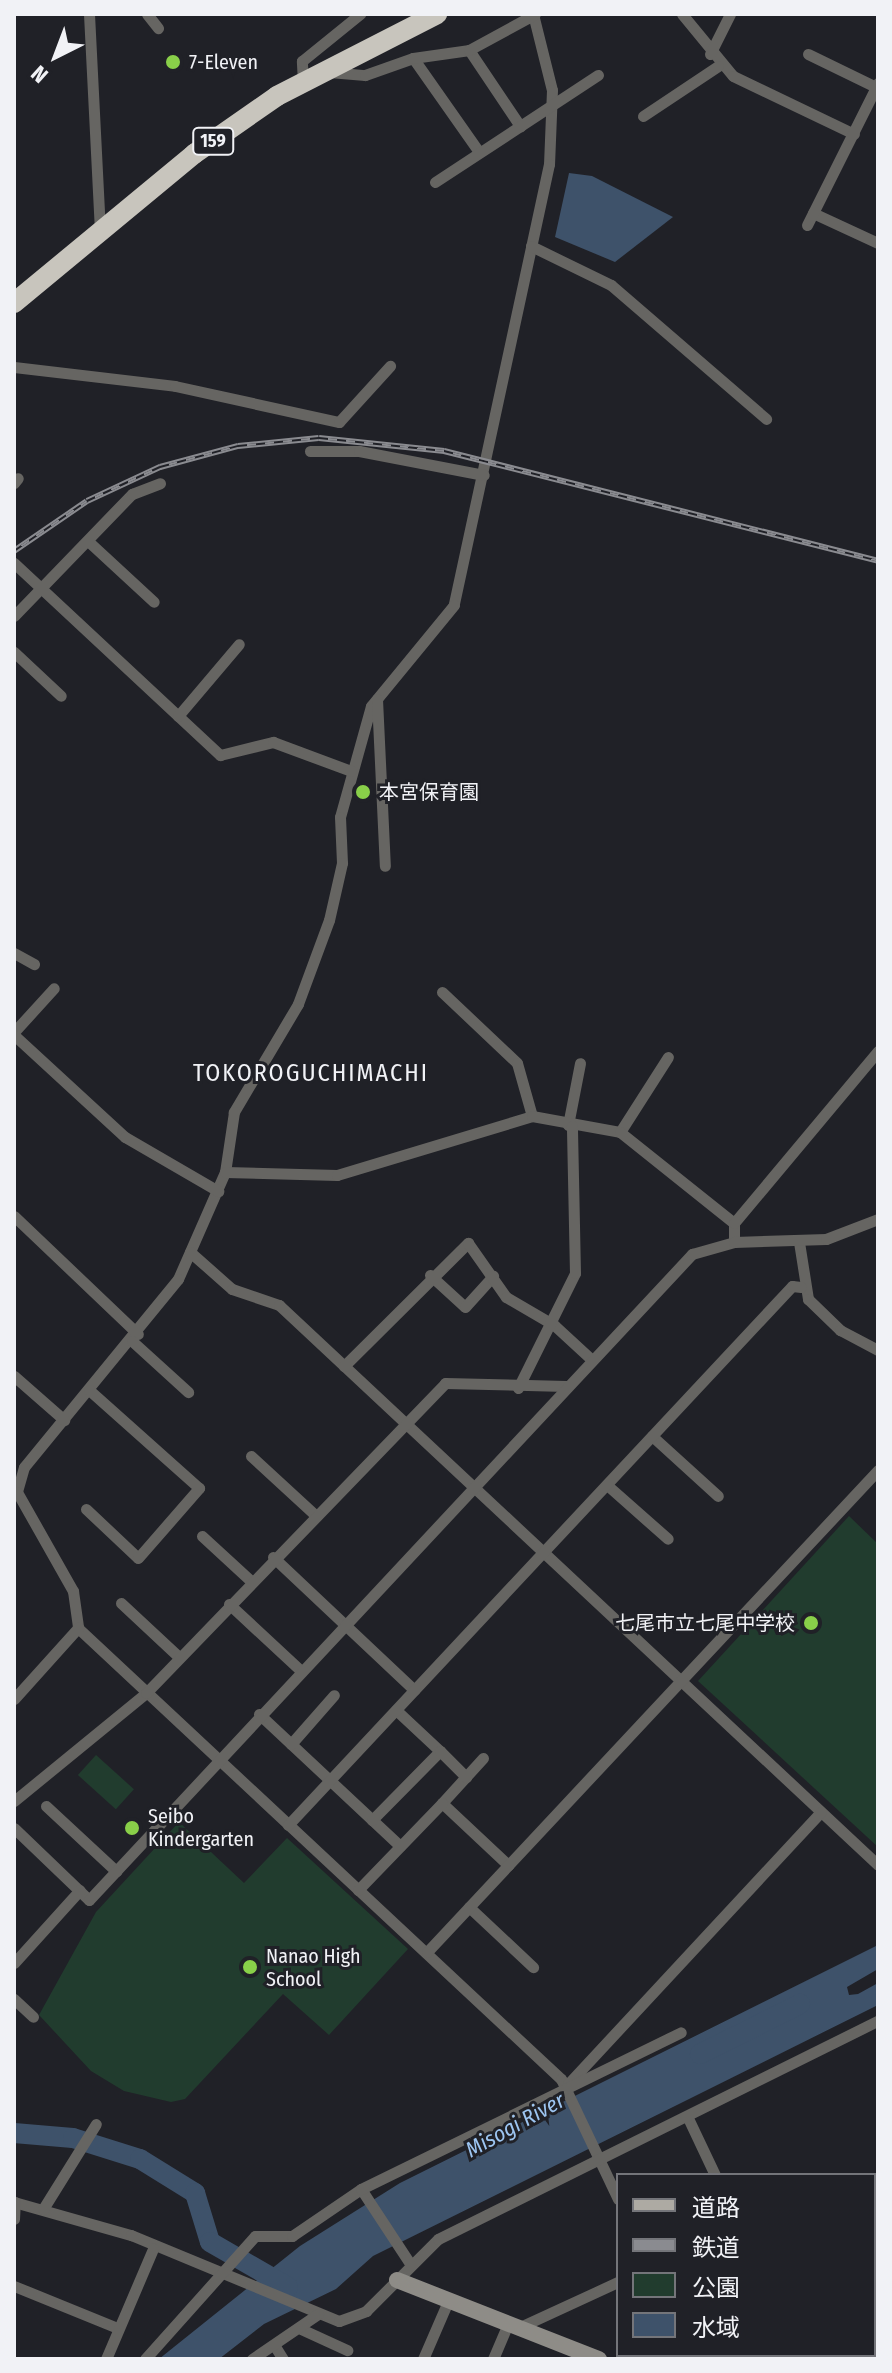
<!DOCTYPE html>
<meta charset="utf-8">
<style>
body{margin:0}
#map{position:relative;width:892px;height:2373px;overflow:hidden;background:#202127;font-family:"Fira Sans Condensed","Noto Sans JP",sans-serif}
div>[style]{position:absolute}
.green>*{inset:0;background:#213c2e;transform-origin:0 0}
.water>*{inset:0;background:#3e526a}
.river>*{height:20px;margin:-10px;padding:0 10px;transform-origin:10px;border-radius:10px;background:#3e526a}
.street>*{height:11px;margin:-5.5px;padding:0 5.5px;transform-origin:5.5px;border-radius:5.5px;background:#666562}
.secondary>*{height:16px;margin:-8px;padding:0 8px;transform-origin:8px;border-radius:8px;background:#8e8c87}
.primary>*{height:18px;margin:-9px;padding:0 9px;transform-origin:9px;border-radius:9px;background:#adaaa3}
.highway>*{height:20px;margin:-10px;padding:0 10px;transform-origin:10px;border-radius:10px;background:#c8c5bd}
.rail>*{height:6px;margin-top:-3px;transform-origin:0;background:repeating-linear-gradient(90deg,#202127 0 9px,#8a8b90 0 18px);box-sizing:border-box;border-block:2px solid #8a8b90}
.dots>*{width:22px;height:22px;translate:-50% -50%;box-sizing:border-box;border:4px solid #202127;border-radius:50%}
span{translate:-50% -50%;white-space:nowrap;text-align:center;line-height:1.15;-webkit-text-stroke:6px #202127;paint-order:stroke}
.shield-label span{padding:2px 6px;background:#202127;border:2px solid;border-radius:6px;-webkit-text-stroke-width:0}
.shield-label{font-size:18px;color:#f1f2f6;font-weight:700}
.poi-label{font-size:20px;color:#f1f2f6}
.left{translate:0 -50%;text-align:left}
.right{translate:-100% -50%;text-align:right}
.water-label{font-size:22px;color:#9dc5f1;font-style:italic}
.quarter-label{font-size:24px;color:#f1f2f6;letter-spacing:2px}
.frame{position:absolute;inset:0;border:16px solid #f1f2f6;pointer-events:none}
.legend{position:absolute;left:616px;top:2173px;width:260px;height:184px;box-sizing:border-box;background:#202127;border:2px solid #74757a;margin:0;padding:10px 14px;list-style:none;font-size:24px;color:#f1f2f6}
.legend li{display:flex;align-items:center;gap:16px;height:40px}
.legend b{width:40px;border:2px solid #74757a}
.north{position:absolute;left:16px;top:16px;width:80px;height:80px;-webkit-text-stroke:6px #202127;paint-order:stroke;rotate:222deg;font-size:22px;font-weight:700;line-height:32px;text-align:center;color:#f1f2f6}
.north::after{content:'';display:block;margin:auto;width:28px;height:36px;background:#f1f2f6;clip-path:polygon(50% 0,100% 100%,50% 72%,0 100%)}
</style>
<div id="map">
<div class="green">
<div style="clip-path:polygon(849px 1516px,878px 1544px,878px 1847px,698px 1681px)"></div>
<div style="left:96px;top:1755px;width:51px;height:27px;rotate:42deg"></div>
<div style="clip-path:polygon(179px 1822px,244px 1883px,287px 1838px,408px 1949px,329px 2035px,283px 1994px,185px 2099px,171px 2102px,124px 2091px,91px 2071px,39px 2015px,96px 1912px)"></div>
</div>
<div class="water">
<div style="clip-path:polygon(569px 173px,592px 176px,673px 217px,615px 262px,555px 237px)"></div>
<div style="clip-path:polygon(878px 1945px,878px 1969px,847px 1987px,849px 1995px,858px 1994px,878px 1983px,878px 2005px,373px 2256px,336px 2289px,264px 2324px,219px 2359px,159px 2359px,300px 2246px,400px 2183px)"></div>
</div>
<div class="river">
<div style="left:700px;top:2054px;width:112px;rotate:-26.6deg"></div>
<div style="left:14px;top:2133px;width:59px;rotate:4.8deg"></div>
<div style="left:73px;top:2138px;width:70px;rotate:17.4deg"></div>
<div style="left:140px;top:2159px;width:65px;rotate:31.7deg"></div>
<div style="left:195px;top:2193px;width:51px;rotate:73deg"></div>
<div style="left:210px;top:2242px;width:90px;rotate:30deg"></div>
</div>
<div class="street">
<div style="left:89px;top:14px;width:217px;rotate:87.1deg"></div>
<div style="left:147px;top:14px;width:18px;rotate:52deg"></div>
<div style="left:533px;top:14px;width:78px;rotate:76deg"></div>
<div style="left:552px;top:90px;width:74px;rotate:92.3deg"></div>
<div style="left:549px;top:164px;width:451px;rotate:102.2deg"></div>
<div style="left:454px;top:605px;width:131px;rotate:129.4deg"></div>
<div style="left:371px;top:706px;width:115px;rotate:105.6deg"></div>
<div style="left:340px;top:817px;width:46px;rotate:87.5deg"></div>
<div style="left:342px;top:863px;width:58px;rotate:102.8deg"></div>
<div style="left:329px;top:920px;width:90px;rotate:110.3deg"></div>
<div style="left:298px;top:1004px;width:126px;rotate:120.7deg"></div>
<div style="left:234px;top:1112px;width:61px;rotate:98.5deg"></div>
<div style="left:225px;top:1172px;width:117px;rotate:113.7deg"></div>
<div style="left:178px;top:1279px;width:243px;rotate:129.3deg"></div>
<div style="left:24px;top:1467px;width:26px;rotate:106deg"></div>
<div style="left:17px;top:1492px;width:114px;rotate:60.5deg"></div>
<div style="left:73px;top:1591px;width:37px;rotate:82deg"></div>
<div style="left:78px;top:1628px;width:661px;rotate:43.04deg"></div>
<div style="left:561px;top:2079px;width:133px;rotate:64.6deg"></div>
<div style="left:682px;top:14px;width:80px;rotate:50.6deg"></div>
<div style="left:733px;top:76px;width:134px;rotate:25.6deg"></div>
<div style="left:469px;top:50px;width:92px;rotate:56.1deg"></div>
<div style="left:710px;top:54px;width:45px;rotate:-63.4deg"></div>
<div style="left:808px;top:54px;width:76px;rotate:25.9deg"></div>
<div style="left:413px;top:58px;width:115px;rotate:54.9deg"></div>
<div style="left:329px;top:72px;width:36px;rotate:5deg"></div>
<div style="left:365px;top:75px;width:51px;rotate:-19.5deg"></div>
<div style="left:413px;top:58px;width:57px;rotate:-8.1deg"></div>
<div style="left:469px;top:50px;width:75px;rotate:-28.6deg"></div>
<div style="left:303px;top:83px;width:22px;rotate:-93deg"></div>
<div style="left:302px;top:61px;width:75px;rotate:-39deg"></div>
<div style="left:643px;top:116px;width:90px;rotate:-33.7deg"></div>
<div style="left:435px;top:182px;width:195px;rotate:-33.3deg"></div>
<div style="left:813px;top:213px;width:72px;rotate:24.8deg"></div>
<div style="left:807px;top:225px;width:159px;rotate:-63.4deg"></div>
<div style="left:531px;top:246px;width:89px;rotate:26deg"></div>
<div style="left:611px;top:285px;width:205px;rotate:40.8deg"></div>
<div style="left:14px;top:367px;width:162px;rotate:6.7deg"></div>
<div style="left:175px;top:386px;width:168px;rotate:12.4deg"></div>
<div style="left:339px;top:422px;width:76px;rotate:-47.7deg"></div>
<div style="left:310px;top:451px;width:49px"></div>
<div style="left:359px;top:451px;width:127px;rotate:10.9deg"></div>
<div style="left:14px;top:483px;width:6px;rotate:-51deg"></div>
<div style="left:89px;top:542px;width:88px;rotate:42.7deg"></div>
<div style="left:14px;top:563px;width:282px;rotate:43deg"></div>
<div style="left:220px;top:755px;width:55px;rotate:-13.8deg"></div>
<div style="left:273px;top:742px;width:83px;rotate:20.4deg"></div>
<div style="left:14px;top:616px;width:170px;rotate:-46deg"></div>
<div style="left:132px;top:494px;width:30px;rotate:-21deg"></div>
<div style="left:14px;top:652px;width:64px;rotate:43.1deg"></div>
<div style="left:377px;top:699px;width:167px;rotate:87.3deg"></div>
<div style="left:178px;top:716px;width:94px;rotate:-49.7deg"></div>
<div style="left:14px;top:953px;width:23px;rotate:29deg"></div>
<div style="left:442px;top:992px;width:103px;rotate:43.4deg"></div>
<div style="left:517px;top:1063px;width:55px;rotate:74.2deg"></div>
<div style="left:14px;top:1032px;width:59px;rotate:-47.7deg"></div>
<div style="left:14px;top:1035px;width:151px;rotate:42.6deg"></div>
<div style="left:125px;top:1137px;width:108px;rotate:30.1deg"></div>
<div style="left:568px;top:1125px;width:63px;rotate:-79deg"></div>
<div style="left:620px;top:1132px;width:89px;rotate:-57.4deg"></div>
<div style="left:225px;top:1172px;width:112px;rotate:1.5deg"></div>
<div style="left:337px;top:1175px;width:204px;rotate:-16.8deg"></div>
<div style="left:532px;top:1116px;width:89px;rotate:10.3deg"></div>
<div style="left:620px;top:1132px;width:146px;rotate:38.6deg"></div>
<div style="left:14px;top:1216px;width:171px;rotate:43.6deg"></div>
<div style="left:734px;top:1242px;width:19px;rotate:-90deg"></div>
<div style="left:734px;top:1223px;width:224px;rotate:-50.1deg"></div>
<div style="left:799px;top:1242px;width:58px;rotate:81deg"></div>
<div style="left:808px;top:1299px;width:45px;rotate:44.1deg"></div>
<div style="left:840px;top:1330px;width:43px;rotate:27.8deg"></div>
<div style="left:190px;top:1252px;width:56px;rotate:41.4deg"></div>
<div style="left:232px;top:1289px;width:50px;rotate:18.8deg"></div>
<div style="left:279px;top:1305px;width:820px;rotate:43.07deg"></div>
<div style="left:430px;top:1275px;width:47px;rotate:42.4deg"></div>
<div style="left:465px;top:1307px;width:42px;rotate:-47.9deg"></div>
<div style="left:132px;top:1341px;width:76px;rotate:42.3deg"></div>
<div style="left:344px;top:1366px;width:175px;rotate:-44.8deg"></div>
<div style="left:468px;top:1243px;width:66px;rotate:54.9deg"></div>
<div style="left:506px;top:1297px;width:56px;rotate:30.3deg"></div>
<div style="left:554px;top:1325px;width:52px;rotate:42.6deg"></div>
<div style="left:14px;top:1376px;width:67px;rotate:41.3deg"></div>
<div style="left:518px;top:1388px;width:128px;rotate:-63.6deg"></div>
<div style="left:575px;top:1273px;width:147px;rotate:-91.2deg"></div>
<div style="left:652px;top:1436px;width:89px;rotate:42.3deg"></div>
<div style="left:251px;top:1456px;width:86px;rotate:42.6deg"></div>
<div style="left:607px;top:1485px;width:81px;rotate:41.5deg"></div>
<div style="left:86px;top:1509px;width:71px;rotate:43.3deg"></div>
<div style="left:138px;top:1558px;width:93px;rotate:-48.9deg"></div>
<div style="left:199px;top:1488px;width:147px;rotate:-138.3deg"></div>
<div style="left:202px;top:1536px;width:67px;rotate:42.6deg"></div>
<div style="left:273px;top:1557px;width:194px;rotate:43.3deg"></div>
<div style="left:121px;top:1603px;width:79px;rotate:43deg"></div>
<div style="left:229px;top:1604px;width:97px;rotate:42.9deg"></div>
<div style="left:14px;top:1699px;width:96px;rotate:-48deg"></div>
<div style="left:396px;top:1710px;width:60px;rotate:43deg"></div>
<div style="left:259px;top:1714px;width:193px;rotate:43.1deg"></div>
<div style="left:291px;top:1744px;width:65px;rotate:-48.7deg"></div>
<div style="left:483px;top:1758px;width:61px;rotate:132.3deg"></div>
<div style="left:442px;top:1803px;width:91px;rotate:43.2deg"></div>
<div style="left:14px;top:1801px;width:171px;rotate:-39.3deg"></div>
<div style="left:146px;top:1693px;width:431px;rotate:-46deg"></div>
<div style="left:445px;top:1383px;width:121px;rotate:1.4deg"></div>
<div style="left:46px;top:1806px;width:96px;rotate:42.9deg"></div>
<div style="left:372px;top:1820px;width:97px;rotate:-45.4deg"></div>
<div style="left:440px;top:1751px;width:37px;rotate:45deg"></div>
<div style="left:288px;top:1825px;width:738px;rotate:-46.92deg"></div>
<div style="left:792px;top:1286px;width:9px;rotate:6deg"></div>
<div style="left:14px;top:1828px;width:104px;rotate:43.8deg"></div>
<div style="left:89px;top:1900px;width:884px;rotate:-46.97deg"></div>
<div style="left:692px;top:1254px;width:44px;rotate:-15.9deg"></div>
<div style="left:734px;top:1242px;width:92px;rotate:-1.9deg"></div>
<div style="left:826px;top:1239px;width:56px;rotate:-21deg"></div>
<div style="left:358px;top:1890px;width:121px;rotate:-46deg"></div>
<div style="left:469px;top:1907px;width:88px;rotate:43.2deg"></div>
<div style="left:427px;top:1952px;width:660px;rotate:-46.9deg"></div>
<div style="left:14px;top:1963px;width:98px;rotate:-47.9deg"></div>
<div style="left:14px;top:1999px;width:26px;rotate:43deg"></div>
<div style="left:568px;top:2084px;width:371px;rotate:-47.1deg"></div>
<div style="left:688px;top:2118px;width:63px;rotate:64.7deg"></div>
<div style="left:361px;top:2189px;width:87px;rotate:56.7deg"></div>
<div style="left:14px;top:2202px;width:122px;rotate:15.8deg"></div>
<div style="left:131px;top:2235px;width:225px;rotate:22.5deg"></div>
<div style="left:339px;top:2321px;width:29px;rotate:-20deg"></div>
<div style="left:366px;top:2311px;width:102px;rotate:-45deg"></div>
<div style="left:438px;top:2239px;width:491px;rotate:-26.4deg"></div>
<div style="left:43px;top:2209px;width:100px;rotate:-58.1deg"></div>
<div style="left:14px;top:2219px;width:17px;rotate:-87deg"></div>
<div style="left:14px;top:2286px;width:109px;rotate:22.1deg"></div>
<div style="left:520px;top:2327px;width:108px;rotate:-24.7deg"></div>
<div style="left:301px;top:2329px;width:51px;rotate:24.5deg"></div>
<div style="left:276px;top:2348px;width:13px;rotate:58deg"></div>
<div style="left:728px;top:2355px;width:4px;rotate:63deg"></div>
<div style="left:106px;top:2359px;width:120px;rotate:-66.9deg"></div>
<div style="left:145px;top:2359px;width:165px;rotate:-48.2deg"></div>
<div style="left:255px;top:2236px;width:37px"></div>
<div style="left:292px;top:2236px;width:83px;rotate:-34.3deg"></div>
<div style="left:361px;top:2189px;width:356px;rotate:-26.1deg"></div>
<div style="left:252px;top:2359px;width:80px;rotate:-34.3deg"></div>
<div style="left:423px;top:2359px;width:65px;rotate:-66.6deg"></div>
<div style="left:493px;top:2359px;width:39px;rotate:-67deg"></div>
</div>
<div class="secondary">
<div style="left:397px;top:2280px;width:217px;rotate:21.4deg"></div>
<div style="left:823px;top:2355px;width:5px;rotate:53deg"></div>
</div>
<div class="primary">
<div style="left:874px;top:2301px;width:4px;rotate:-27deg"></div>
<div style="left:773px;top:2359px;width:7px;rotate:-34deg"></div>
</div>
<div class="highway">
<div style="left:14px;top:303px;width:234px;rotate:-39.6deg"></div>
<div style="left:194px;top:154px;width:101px;rotate:-34.9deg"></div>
<div style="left:277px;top:96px;width:180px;rotate:-27.1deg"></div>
</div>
<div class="rail">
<div style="left:14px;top:551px;width:88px;rotate:-34.4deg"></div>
<div style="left:87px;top:501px;width:81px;rotate:-25deg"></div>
<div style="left:160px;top:467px;width:81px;rotate:-15.1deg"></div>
<div style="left:238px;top:446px;width:81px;rotate:-5.6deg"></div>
<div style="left:319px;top:438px;width:126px;rotate:5.9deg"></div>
<div style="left:444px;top:451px;width:448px;rotate:14.2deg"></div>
</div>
<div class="dots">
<div style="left:173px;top:62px;background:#89cf49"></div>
<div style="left:363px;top:792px;background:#89cf49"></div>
<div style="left:811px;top:1623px;background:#89cf49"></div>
<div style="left:132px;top:1828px;background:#89cf49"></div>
<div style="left:250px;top:1967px;background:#89cf49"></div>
</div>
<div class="shield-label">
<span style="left:213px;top:141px">159</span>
</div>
<div class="poi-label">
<span class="left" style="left:189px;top:62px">7-Eleven</span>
<span class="left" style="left:379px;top:792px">本宮保育園</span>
<span class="right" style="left:795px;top:1623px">七尾市立七尾中学校</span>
<span class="left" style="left:148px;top:1828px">Seibo<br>Kindergarten</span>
<span class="left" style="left:266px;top:1968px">Nanao High<br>School</span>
</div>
<div class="water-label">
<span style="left:515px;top:2125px;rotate:-29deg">Misogi River</span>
</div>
<div class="quarter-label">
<span style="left:311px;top:1074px">TOKOROGUCHIMACHI</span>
</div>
<div class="frame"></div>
<ul class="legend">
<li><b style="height:10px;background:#adaaa3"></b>道路</li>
<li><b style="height:10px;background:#8a8b90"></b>鉄道</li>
<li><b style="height:22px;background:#213c2e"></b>公園</li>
<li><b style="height:22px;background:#3e526a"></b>水域</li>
</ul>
<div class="north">N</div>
</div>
